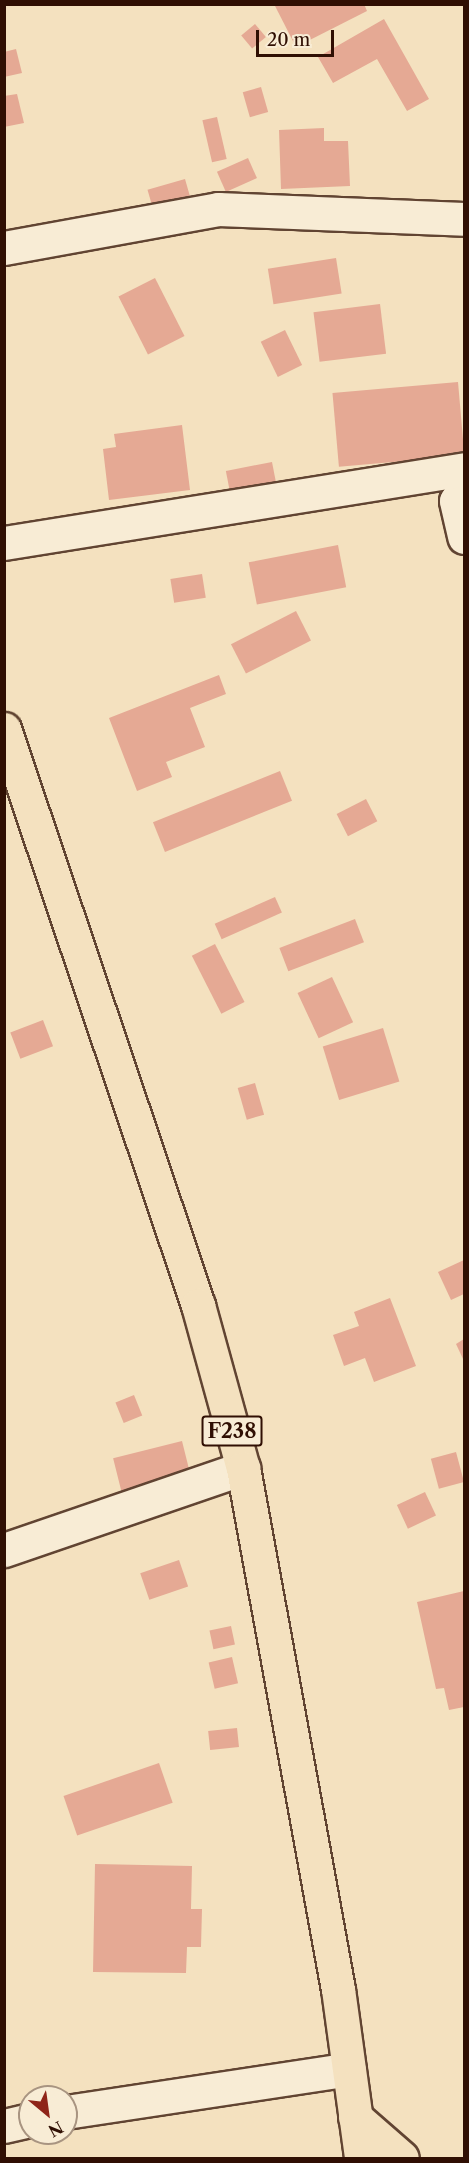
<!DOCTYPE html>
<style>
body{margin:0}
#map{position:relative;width:469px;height:2163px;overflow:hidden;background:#f4e1bf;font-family:"Libre Caslon Text",serif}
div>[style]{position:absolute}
.building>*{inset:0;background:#e5a994;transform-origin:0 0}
.roads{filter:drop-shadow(2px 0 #614432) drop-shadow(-2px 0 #614432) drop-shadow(0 2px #614432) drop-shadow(0 -2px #614432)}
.minor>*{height:33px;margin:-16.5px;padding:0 16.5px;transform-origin:16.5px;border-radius:16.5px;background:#f8ecd5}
.major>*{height:33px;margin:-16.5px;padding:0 16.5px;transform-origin:16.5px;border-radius:16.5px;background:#f4e1bf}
.highway>*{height:33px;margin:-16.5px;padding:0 16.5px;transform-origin:16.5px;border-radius:16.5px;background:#f4e1bf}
span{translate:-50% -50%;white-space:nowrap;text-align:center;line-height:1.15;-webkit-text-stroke:4.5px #f8ecd5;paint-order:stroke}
.shield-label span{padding:2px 4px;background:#f8ecd5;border:2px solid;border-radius:4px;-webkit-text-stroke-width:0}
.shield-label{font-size:20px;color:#300f03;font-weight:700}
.frame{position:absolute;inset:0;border:6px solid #300f03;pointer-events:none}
.north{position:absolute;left:18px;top:2085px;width:60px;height:60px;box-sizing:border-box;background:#f8ecd5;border:2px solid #a89481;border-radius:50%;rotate:151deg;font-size:16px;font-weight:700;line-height:24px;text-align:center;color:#300f03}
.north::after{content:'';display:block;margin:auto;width:21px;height:27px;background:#8f2418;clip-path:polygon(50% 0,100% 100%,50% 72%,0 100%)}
.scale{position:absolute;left:256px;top:30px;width:78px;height:27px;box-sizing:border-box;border:3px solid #300f03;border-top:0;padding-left:8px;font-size:18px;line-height:21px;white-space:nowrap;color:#300f03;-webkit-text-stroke:4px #f8ecd5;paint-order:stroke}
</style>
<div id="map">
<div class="building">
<div style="clip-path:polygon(274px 4px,364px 4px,367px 11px,296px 47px)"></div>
<div style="clip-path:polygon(384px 19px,429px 99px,407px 111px,377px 59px,333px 83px,318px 57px)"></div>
<div style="left:255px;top:24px;width:17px;height:18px;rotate:50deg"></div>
<div style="clip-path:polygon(16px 49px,22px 73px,4px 77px,4px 52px)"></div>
<div style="left:261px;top:87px;width:26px;height:19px;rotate:74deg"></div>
<div style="clip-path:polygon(17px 94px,24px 123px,4px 127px,4px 96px)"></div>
<div style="left:217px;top:117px;width:43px;height:15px;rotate:77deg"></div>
<div style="clip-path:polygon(324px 128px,324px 141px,348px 141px,350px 186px,281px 189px,279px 130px)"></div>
<div style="left:248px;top:158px;width:22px;height:34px;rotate:66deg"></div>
<div style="left:185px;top:179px;width:19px;height:39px;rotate:74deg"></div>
<div style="left:336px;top:258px;width:36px;height:69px;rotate:81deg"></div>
<div style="left:155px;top:278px;width:65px;height:41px;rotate:63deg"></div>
<div style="left:380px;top:304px;width:50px;height:67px;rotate:83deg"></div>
<div style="left:285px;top:330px;width:39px;height:27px;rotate:64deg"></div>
<div style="left:458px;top:382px;width:74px;height:126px;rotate:85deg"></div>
<div style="clip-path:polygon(182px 425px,190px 490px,109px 500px,103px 449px,116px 447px,114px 434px)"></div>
<div style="left:272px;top:462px;width:26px;height:47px;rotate:79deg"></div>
<div style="left:338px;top:545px;width:43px;height:91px;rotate:79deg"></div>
<div style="left:202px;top:574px;width:24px;height:32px;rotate:81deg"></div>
<div style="left:296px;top:611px;width:33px;height:73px;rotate:63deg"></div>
<div style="clip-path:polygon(219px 675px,226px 694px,190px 708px,205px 747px,166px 762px,172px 777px,137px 791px,109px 718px)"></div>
<div style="left:280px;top:771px;width:32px;height:137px;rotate:68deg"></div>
<div style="left:366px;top:799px;width:25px;height:33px;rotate:63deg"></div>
<div style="left:275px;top:897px;width:17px;height:66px;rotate:66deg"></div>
<div style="left:355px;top:919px;width:25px;height:81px;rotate:69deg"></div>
<div style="left:215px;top:944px;width:65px;height:26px;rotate:63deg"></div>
<div style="left:332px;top:977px;width:50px;height:38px;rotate:65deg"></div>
<div style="left:43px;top:1020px;width:28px;height:35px;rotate:69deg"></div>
<div style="left:383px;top:1028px;width:56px;height:63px;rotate:73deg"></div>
<div style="left:255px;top:1083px;width:33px;height:18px;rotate:74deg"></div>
<div style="clip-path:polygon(464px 1260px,464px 1294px,451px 1300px,438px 1272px)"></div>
<div style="clip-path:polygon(390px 1298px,416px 1366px,374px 1382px,365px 1358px,344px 1366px,333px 1335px,359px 1326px,354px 1312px)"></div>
<div style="clip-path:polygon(464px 1339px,464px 1361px,456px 1344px)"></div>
<div style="left:134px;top:1395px;width:22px;height:20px;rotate:68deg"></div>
<div style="left:182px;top:1441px;width:36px;height:71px;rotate:76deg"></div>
<div style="left:456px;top:1452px;width:31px;height:26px;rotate:75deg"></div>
<div style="left:425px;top:1492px;width:26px;height:31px;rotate:65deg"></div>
<div style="left:179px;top:1560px;width:28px;height:41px;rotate:71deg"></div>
<div style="clip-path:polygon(464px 1591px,464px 1707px,449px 1710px,444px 1688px,436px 1689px,417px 1602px)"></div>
<div style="left:231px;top:1626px;width:19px;height:22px;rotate:78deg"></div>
<div style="left:232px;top:1657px;width:27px;height:24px;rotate:77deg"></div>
<div style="left:237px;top:1728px;width:19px;height:29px;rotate:84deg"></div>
<div style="left:159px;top:1763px;width:42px;height:101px;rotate:71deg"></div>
<div style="clip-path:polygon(95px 1864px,192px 1866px,191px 1909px,202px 1909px,201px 1947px,187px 1947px,186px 1973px,93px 1972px)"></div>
</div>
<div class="roads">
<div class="minor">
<div style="left:4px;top:248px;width:218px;rotate:-10.3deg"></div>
<div style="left:218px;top:209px;width:246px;rotate:2.3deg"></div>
<div style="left:464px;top:489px;width:14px;rotate:124deg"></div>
<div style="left:456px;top:501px;width:37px;rotate:77deg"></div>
<div style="left:4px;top:543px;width:466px;rotate:-9.1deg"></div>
<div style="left:4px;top:1550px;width:253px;rotate:-18.9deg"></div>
<div style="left:66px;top:2112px;width:286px;rotate:-8.6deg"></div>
<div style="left:4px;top:2126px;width:27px;rotate:-13deg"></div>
</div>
<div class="major">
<div style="left:4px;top:729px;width:608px;rotate:71.39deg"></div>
<div style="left:198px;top:1305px;width:169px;rotate:74.6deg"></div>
<div style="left:243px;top:1468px;width:530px;rotate:79.67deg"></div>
<div style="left:338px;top:1989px;width:171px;rotate:82.2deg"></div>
</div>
<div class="highway">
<div style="left:355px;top:2117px;width:62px;rotate:41.1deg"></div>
</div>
</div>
<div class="shield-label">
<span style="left:232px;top:1431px">F238</span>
</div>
<div class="frame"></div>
<div class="north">N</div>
<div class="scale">20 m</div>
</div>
